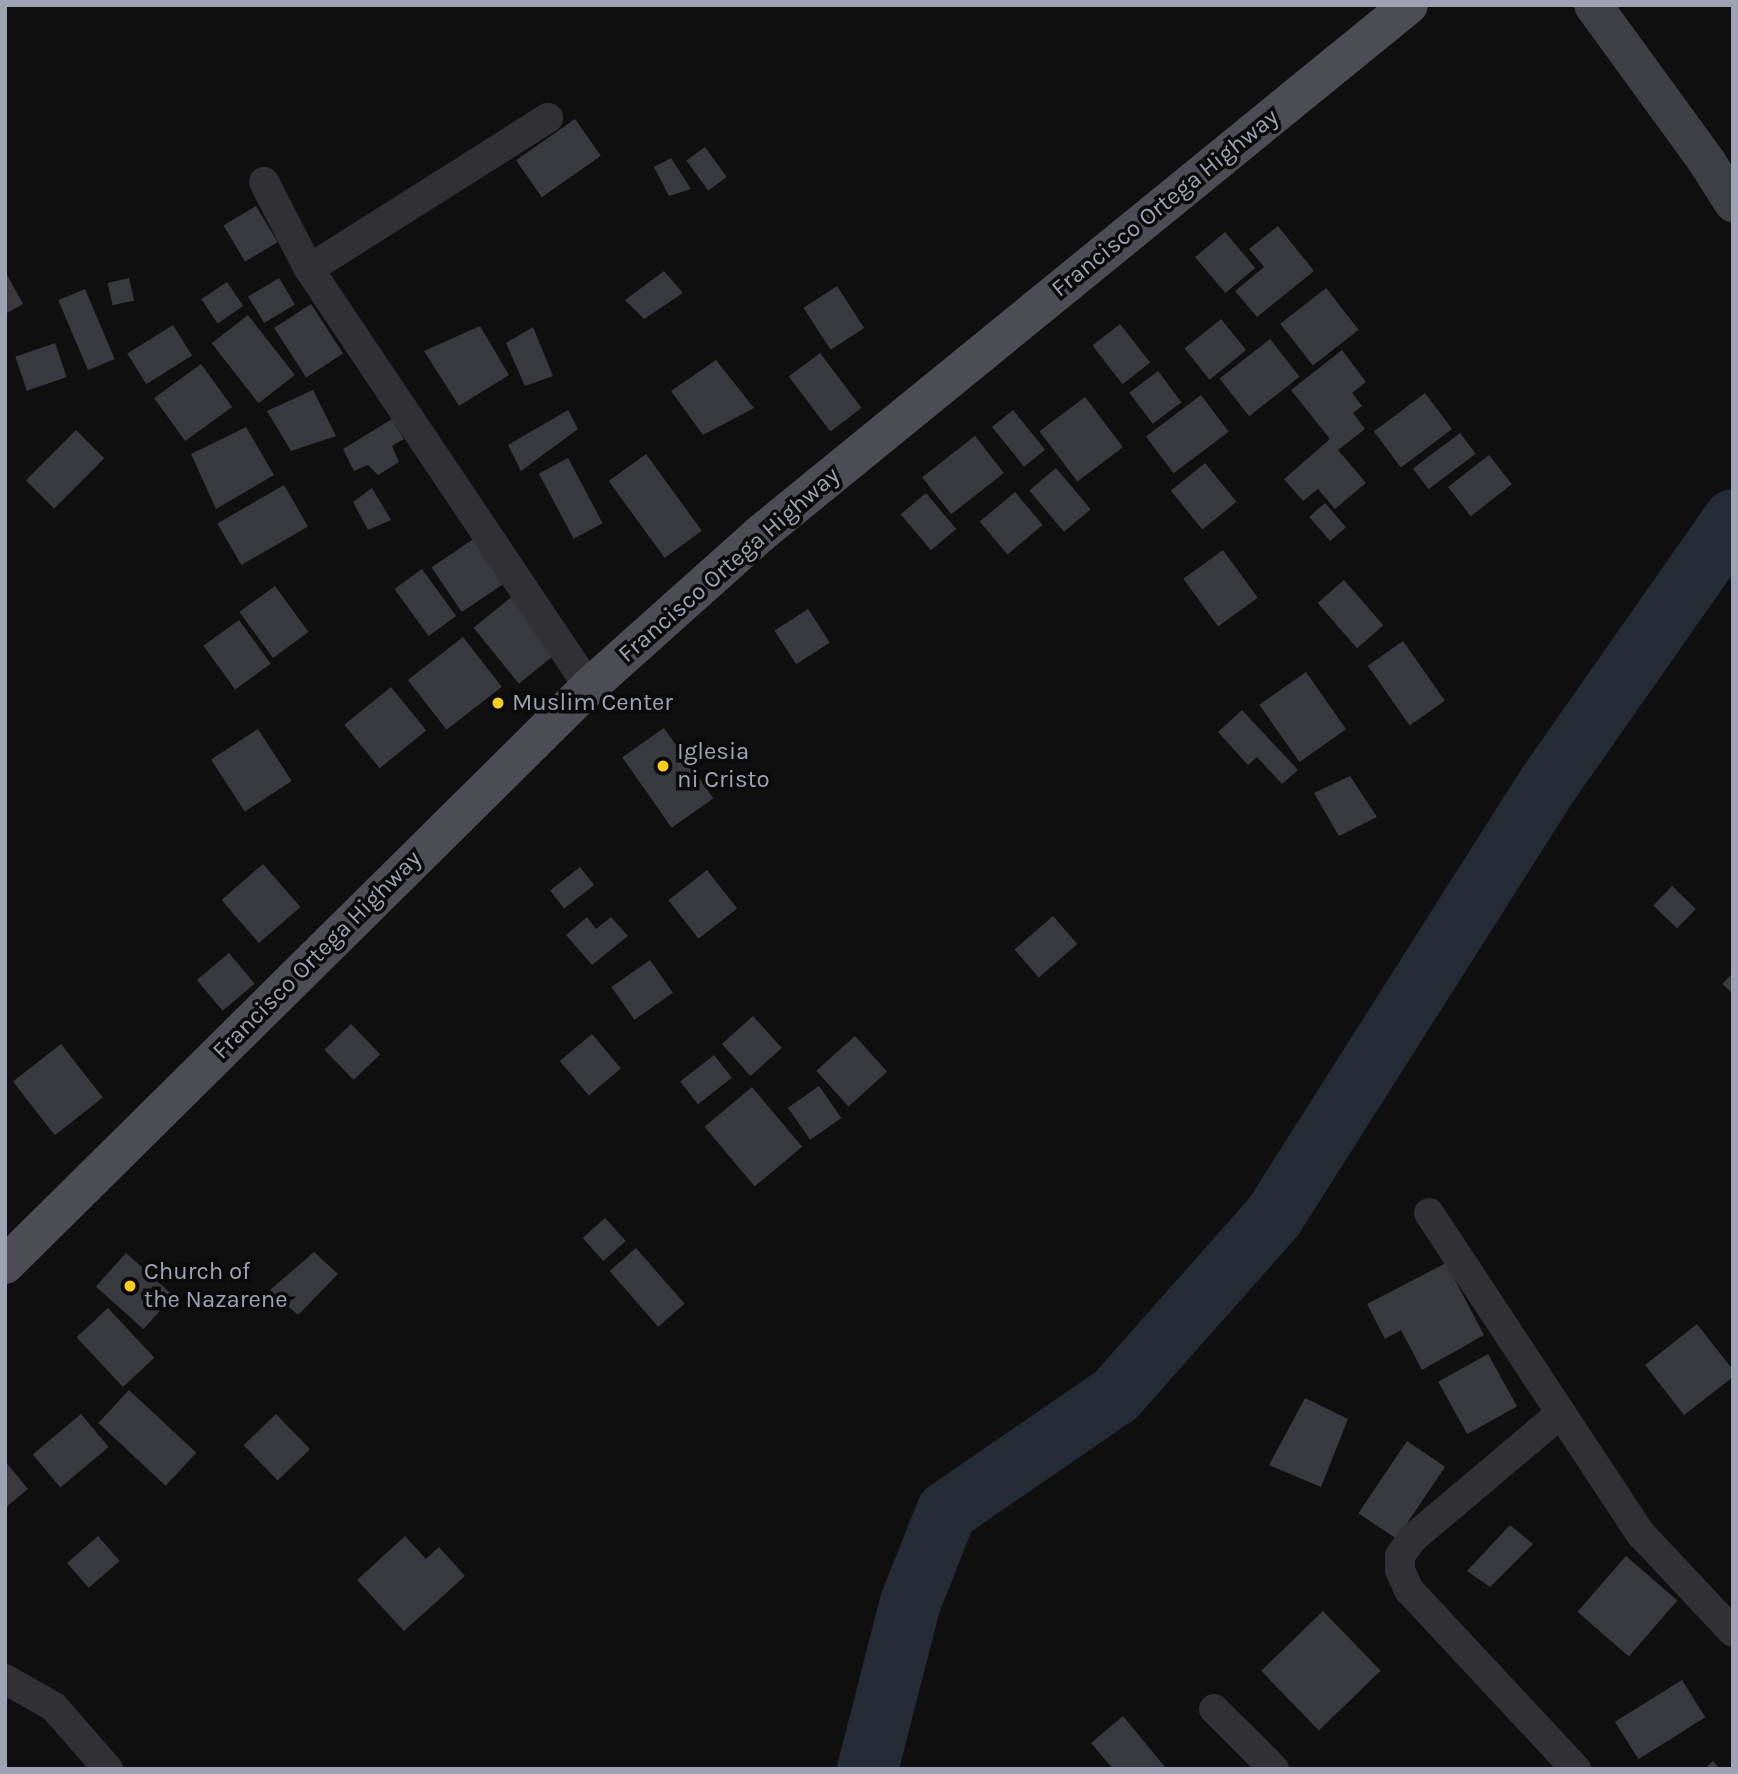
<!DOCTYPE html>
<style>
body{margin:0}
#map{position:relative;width:1738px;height:1774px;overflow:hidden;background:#0f0f10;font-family:Karla,sans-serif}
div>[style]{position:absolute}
.river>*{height:61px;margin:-30.5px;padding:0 30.5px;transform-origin:30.5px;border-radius:30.5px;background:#252b34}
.building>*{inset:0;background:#38393e;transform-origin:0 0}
.street>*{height:30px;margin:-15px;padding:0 15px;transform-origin:15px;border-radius:15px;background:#303035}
.secondary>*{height:38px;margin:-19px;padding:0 19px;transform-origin:19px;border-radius:19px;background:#3e3f45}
.primary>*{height:38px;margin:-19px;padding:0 19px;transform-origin:19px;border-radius:19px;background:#4c4c54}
.dots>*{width:19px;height:19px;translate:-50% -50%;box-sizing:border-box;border:4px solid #0a0a0b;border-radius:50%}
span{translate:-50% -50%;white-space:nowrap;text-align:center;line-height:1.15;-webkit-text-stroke:7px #0a0a0b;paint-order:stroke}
.street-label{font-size:24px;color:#9fa2b2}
.poi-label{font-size:24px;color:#9fa2b2}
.left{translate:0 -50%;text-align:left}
.frame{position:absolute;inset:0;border:7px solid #9fa2b2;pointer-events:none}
</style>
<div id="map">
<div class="river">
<div style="left:867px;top:1769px;width:172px;rotate:-75.6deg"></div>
<div style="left:910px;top:1602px;width:98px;rotate:-68.4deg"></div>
<div style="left:946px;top:1511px;width:205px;rotate:-34.5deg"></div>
<div style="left:1115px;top:1395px;width:240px;rotate:-48.5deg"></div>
<div style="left:1274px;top:1215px;width:508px;rotate:-57.62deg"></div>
<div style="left:1546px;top:786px;width:326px;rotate:-55deg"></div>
</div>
<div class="building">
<div style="left:575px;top:119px;width:45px;height:72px;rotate:55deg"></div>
<div style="left:705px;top:147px;width:37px;height:23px;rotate:54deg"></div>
<div style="clip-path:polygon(671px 158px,691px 189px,669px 196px,654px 167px)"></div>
<div style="left:256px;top:206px;width:42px;height:38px;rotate:59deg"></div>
<div style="clip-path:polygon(1278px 226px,1314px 271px,1257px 317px,1235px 291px,1264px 267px,1249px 249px)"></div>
<div style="left:1225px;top:232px;width:47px;height:39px;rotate:50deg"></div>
<div style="clip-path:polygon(5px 271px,23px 304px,5px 314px)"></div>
<div style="clip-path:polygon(664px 271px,683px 293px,644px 319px,625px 300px)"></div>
<div style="left:129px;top:278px;width:23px;height:22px;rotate:77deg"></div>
<div style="left:279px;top:278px;width:31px;height:36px;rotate:59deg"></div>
<div style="left:227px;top:282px;width:29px;height:31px;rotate:56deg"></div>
<div style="left:837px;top:286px;width:50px;height:40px;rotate:57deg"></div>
<div style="left:1326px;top:288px;width:53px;height:58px;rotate:52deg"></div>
<div style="left:85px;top:289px;width:76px;height:29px;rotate:67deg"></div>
<div style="left:311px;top:304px;width:59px;height:44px;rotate:57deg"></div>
<div style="left:248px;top:315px;width:76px;height:46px;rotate:52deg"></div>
<div style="left:1221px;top:319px;width:40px;height:47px;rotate:51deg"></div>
<div style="left:1120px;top:324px;width:49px;height:35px;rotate:52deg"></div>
<div style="left:173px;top:325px;width:36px;height:54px;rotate:58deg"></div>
<div style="clip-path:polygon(480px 326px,509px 375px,459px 406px,424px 351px)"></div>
<div style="clip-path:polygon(533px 327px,553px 376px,525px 386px,506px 343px)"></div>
<div style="left:1270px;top:339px;width:48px;height:64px;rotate:52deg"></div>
<div style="left:55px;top:343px;width:36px;height:42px;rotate:71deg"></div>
<div style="clip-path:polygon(1342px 350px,1366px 382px,1352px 393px,1362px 406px,1353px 413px,1365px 429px,1338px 450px,1366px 483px,1335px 509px,1318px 489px,1303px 501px,1284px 479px,1330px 439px,1291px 390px)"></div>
<div style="left:820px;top:353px;width:69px;height:39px;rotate:53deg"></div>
<div style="clip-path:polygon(716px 360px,754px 408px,703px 435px,671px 391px)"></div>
<div style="left:201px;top:364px;width:53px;height:58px;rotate:54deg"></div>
<div style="left:1158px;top:371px;width:39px;height:36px;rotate:53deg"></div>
<div style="clip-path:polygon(313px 390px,336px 436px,291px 451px,267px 411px)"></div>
<div style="left:1425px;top:393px;width:45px;height:64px;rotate:53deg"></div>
<div style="left:1201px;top:395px;width:46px;height:69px;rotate:53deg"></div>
<div style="left:1085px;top:397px;width:63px;height:57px;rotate:53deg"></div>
<div style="clip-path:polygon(568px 410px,578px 429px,521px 471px,508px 445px)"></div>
<div style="left:1013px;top:410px;width:51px;height:27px;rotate:51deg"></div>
<div style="clip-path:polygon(392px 419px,404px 439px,392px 446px,399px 462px,378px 475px,368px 465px,354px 471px,343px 449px)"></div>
<div style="clip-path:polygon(246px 427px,274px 475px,216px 509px,191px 454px)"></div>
<div style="left:76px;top:430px;width:40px;height:71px;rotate:45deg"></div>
<div style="left:1460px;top:433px;width:26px;height:59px;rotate:53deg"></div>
<div style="left:975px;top:436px;width:47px;height:67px;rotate:52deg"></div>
<div style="left:646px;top:454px;width:95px;height:46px;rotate:54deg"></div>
<div style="left:1489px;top:455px;width:37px;height:52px;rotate:52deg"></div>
<div style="left:568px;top:458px;width:74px;height:33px;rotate:62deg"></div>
<div style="left:1205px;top:463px;width:50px;height:44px;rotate:51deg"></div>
<div style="left:1056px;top:468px;width:54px;height:35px;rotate:50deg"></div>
<div style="left:284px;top:485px;width:48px;height:77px;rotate:60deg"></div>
<div style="clip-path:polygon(372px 488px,391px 520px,368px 530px,353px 502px)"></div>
<div style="left:1015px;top:492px;width:43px;height:46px;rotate:50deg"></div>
<div style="left:926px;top:493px;width:47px;height:33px;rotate:50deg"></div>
<div style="left:1325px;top:503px;width:32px;height:21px;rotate:49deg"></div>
<div style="left:478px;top:536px;width:54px;height:56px;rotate:56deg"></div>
<div style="left:1223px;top:550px;width:59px;height:49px;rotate:54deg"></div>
<div style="left:422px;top:569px;width:58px;height:34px;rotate:54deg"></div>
<div style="left:1344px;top:580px;width:60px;height:35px;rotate:49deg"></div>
<div style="left:275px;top:586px;width:57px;height:44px;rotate:54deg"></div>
<div style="left:514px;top:595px;width:72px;height:52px;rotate:51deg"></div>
<div style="left:808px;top:609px;width:40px;height:40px;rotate:57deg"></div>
<div style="left:239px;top:620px;width:54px;height:44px;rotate:54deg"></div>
<div style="left:463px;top:637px;width:63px;height:70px;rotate:52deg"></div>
<div style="left:1403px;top:641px;width:73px;height:43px;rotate:55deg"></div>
<div style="left:1306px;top:672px;width:70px;height:57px;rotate:55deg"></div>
<div style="left:391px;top:687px;width:56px;height:60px;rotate:51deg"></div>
<div style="clip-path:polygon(1242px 710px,1298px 770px,1282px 784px,1257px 757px,1248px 765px,1218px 732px)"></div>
<div style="left:664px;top:728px;width:86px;height:51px;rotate:55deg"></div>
<div style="left:258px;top:729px;width:62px;height:56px;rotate:57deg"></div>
<div style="clip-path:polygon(1350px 776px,1377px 817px,1339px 836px,1314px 793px)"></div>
<div style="left:263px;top:864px;width:57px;height:55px;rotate:49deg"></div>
<div style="left:580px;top:867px;width:23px;height:38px;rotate:52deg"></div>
<div style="left:707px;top:870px;width:49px;height:49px;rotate:52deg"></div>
<div style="left:1672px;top:886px;width:33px;height:27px;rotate:44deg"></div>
<div style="left:1053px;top:916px;width:37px;height:51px;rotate:49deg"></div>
<div style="clip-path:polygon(587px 917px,596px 929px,611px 917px,628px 936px,592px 965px,566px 935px)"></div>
<div style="left:229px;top:953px;width:40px;height:42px;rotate:50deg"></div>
<div style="left:650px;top:960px;width:40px;height:47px;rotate:55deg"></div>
<div style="clip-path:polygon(1733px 973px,1733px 994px,1722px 984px)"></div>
<div style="left:753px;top:1016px;width:43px;height:42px;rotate:48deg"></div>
<div style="left:351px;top:1024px;width:42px;height:37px;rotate:46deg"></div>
<div style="left:592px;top:1034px;width:45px;height:42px;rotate:50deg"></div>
<div style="left:855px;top:1036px;width:48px;height:52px;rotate:48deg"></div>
<div style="left:61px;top:1044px;width:68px;height:61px;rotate:52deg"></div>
<div style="left:714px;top:1055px;width:29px;height:43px;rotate:52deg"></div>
<div style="left:819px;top:1086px;width:39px;height:38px;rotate:55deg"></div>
<div style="left:752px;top:1087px;width:78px;height:62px;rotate:50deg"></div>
<div style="left:605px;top:1218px;width:31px;height:30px;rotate:48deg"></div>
<div style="left:636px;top:1248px;width:74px;height:35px;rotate:49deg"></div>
<div style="clip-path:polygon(314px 1252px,338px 1274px,298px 1315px,270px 1290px)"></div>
<div style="left:126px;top:1253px;width:64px;height:45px;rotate:42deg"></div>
<div style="clip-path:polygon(1446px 1263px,1484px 1335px,1422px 1370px,1401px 1330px,1385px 1339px,1367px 1304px)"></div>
<div style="left:108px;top:1308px;width:68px;height:43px;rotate:47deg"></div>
<div style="clip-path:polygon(1697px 1324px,1733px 1370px,1733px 1377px,1684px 1415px,1645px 1365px)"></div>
<div style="left:1488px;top:1354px;width:60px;height:57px;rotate:61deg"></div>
<div style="left:129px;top:1390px;width:92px;height:45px;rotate:43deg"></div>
<div style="clip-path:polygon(1305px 1398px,1348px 1419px,1321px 1487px,1269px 1465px)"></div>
<div style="left:81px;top:1414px;width:43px;height:63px;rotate:50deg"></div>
<div style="left:276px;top:1414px;width:49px;height:45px;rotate:46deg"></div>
<div style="left:1407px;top:1441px;width:46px;height:87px;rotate:34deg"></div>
<div style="clip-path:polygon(5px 1461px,28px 1489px,5px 1508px)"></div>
<div style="clip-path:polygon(1510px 1525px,1533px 1544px,1490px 1587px,1467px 1571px)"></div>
<div style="left:98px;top:1536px;width:33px;height:41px;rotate:49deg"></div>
<div style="clip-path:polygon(405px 1536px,426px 1559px,439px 1547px,465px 1576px,404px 1631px,357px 1580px)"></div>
<div style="left:1626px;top:1556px;width:68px;height:74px;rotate:41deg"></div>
<div style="left:1323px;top:1611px;width:83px;height:86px;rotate:46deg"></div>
<div style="left:1682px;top:1680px;width:44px;height:79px;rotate:58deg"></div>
<div style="clip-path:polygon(1123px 1716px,1165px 1767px,1163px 1769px,1113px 1769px,1091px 1743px)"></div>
<div style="clip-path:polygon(1713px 1761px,1720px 1769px,1704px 1769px)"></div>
</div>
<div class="street">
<div style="left:264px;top:182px;width:98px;rotate:62.7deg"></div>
<div style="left:309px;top:269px;width:503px;rotate:56.18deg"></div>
<div style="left:309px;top:269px;width:283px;rotate:-32.3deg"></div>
<div style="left:1429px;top:1213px;width:385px;rotate:56.6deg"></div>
<div style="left:1641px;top:1534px;width:134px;rotate:46.8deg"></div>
<div style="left:1561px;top:1413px;width:195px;rotate:139.8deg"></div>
<div style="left:1412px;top:1539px;width:21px;rotate:125deg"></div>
<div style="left:1400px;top:1556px;width:14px;rotate:90deg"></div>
<div style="left:1400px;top:1570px;width:22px;rotate:66deg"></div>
<div style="left:1409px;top:1590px;width:245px;rotate:47deg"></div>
<div style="left:5px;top:1679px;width:56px;rotate:29.7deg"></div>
<div style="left:54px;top:1707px;width:82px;rotate:48.9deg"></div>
<div style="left:1214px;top:1709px;width:85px;rotate:45deg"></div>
</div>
<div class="secondary">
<div style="left:1593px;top:5px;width:194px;rotate:54deg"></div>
<div style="left:1707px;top:162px;width:49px;rotate:57.6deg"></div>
</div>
<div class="primary">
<div style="left:5px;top:1265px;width:822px;rotate:-44.7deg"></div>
<div style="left:589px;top:687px;width:229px;rotate:-41.8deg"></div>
<div style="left:760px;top:534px;width:837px;rotate:-39.18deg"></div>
</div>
<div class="dots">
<div style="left:498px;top:703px;background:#f8cd1f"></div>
<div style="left:663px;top:766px;background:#f8cd1f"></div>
<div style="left:130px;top:1286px;background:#f8cd1f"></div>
</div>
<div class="street-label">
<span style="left:1165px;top:203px;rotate:-39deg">Francisco Ortega Highway</span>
<span style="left:729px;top:565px;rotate:-41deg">Francisco Ortega Highway</span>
<span style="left:317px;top:955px;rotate:-45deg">Francisco Ortega Highway</span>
</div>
<div class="poi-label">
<span class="left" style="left:512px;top:703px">Muslim Center</span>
<span class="left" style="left:677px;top:766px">Iglesia<br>ni Cristo</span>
<span class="left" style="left:144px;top:1286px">Church of<br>the Nazarene</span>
</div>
<div class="frame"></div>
</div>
